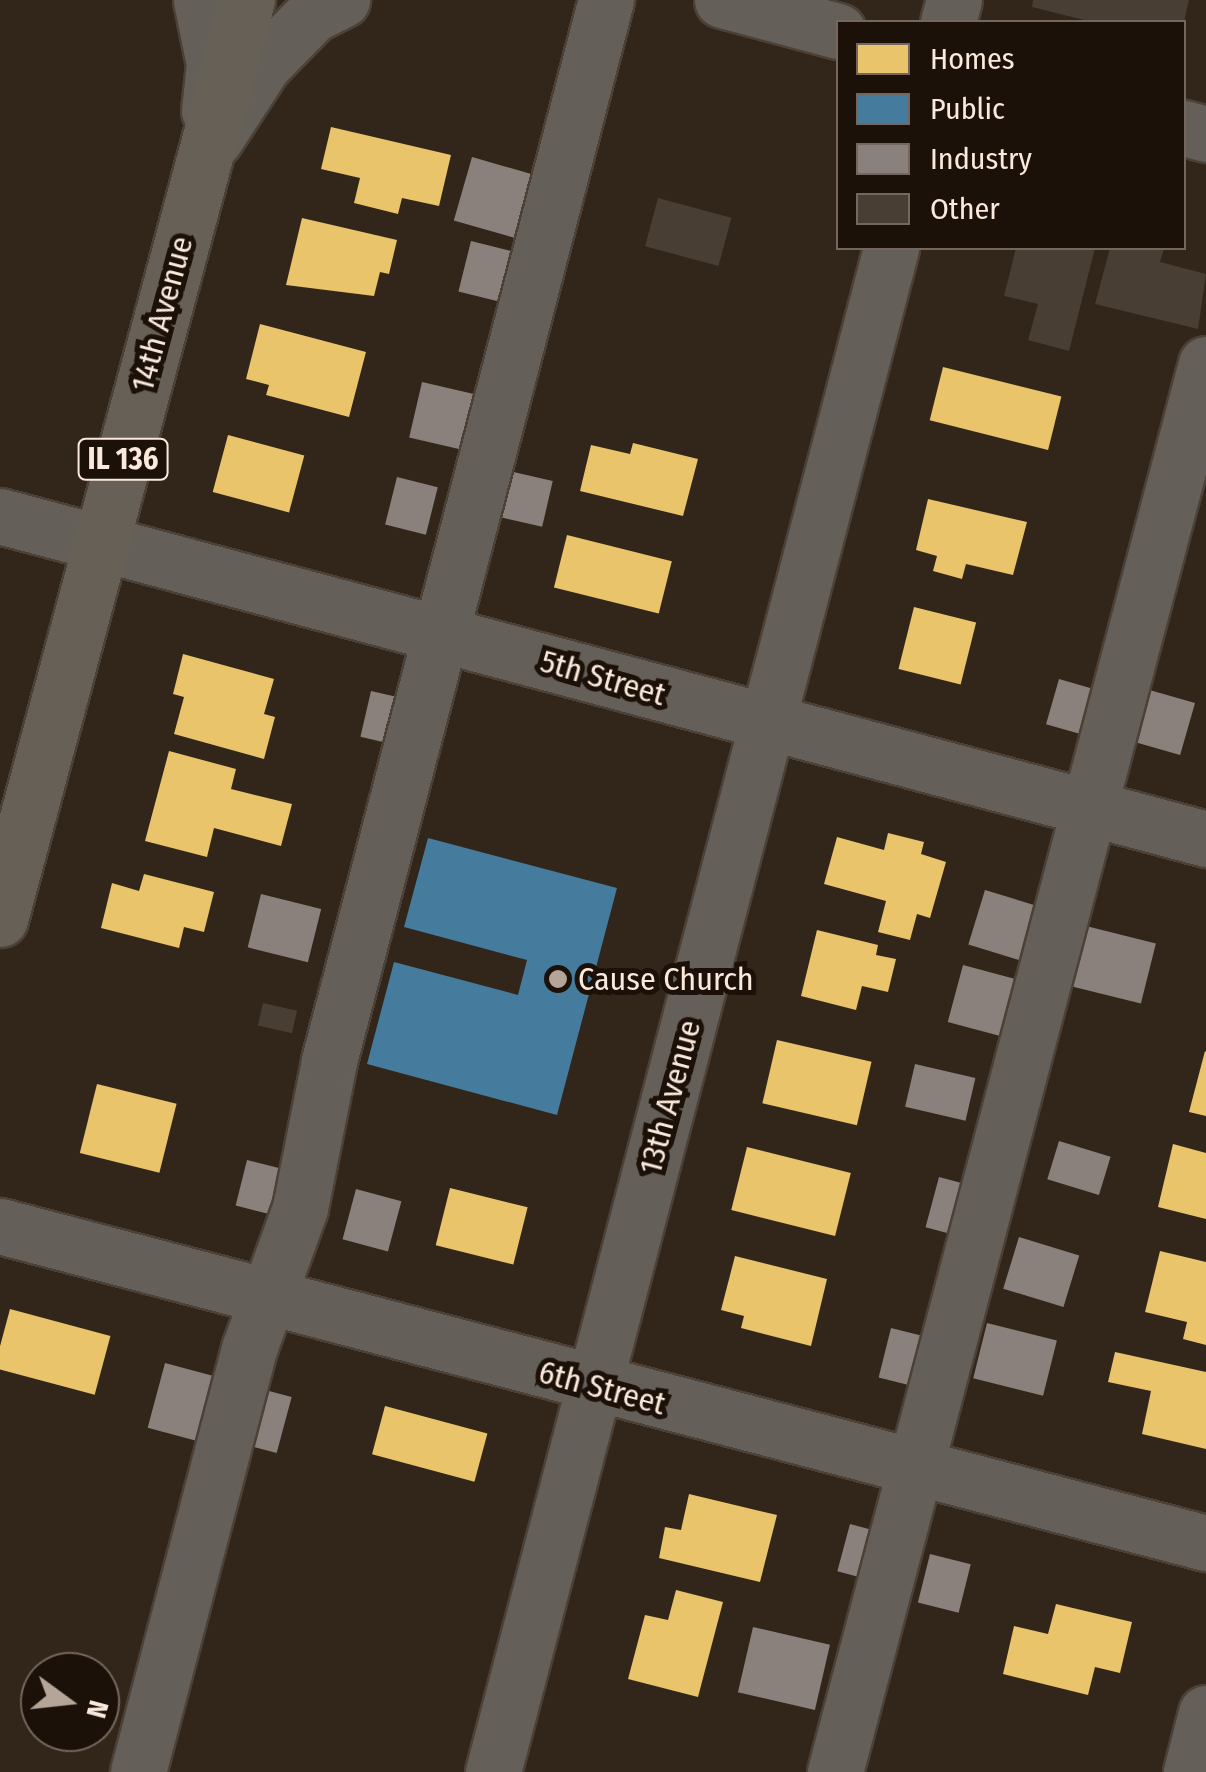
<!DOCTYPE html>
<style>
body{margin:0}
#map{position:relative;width:1206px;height:1772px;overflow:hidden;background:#32261a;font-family:"Fira Sans Condensed",sans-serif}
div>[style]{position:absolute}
.homes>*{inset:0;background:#e9c46a;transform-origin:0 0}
.public>*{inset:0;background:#457b9d}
.industry>*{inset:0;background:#8a817c;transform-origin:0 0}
.building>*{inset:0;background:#483e34;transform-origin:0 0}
.roads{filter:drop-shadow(2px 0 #4c4137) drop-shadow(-2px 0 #4c4137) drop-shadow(0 2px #4c4137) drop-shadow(0 -2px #4c4137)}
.minor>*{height:55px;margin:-27.5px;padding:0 27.5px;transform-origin:27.5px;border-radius:27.5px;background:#646059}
.major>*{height:55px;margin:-27.5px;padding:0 27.5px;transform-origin:27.5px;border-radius:27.5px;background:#666056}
.dots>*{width:28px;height:28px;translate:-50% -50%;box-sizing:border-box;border:5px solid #1c1108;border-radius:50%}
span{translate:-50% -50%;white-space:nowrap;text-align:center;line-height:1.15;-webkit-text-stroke:10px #1c1108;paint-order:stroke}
.shield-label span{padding:2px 8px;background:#1c1108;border:2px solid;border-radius:8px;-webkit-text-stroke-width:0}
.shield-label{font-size:30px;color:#fae9dc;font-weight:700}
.street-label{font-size:32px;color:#fae9dc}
.poi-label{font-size:32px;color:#fae9dc}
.left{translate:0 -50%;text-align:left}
.legend{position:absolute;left:836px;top:20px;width:350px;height:230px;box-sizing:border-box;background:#1c1108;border:2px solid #75675d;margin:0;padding:12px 18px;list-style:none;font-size:30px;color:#fae9dc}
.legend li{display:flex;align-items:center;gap:20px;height:50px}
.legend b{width:50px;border:2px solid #75675d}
.north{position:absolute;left:20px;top:1652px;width:100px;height:100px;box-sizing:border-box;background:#1c1108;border:2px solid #75675d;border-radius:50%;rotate:105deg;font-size:28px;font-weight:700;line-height:40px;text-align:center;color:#fae9dc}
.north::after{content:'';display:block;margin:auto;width:35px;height:45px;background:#b4a598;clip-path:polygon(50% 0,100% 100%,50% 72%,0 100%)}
</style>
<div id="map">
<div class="homes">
<div style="clip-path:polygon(331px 127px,451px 155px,439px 206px,402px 198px,398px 214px,354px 203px,360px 178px,321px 169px)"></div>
<div style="clip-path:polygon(302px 218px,397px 240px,389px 274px,380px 272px,374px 296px,286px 285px)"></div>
<div style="clip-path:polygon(260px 324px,366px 352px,349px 417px,266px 395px,269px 385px,246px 379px)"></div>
<div style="left:943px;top:367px;width:122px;height:55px;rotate:14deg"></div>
<div style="left:228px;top:435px;width:79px;height:59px;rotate:15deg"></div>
<div style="clip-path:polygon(633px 443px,698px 459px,683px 516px,580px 491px,591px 445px,630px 454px)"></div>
<div style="clip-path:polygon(928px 499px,1027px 522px,1013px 575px,966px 564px,962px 579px,933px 571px,937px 556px,916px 550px)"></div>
<div style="left:567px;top:535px;width:108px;height:54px;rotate:14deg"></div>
<div style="left:914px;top:607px;width:64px;height:64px;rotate:14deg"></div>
<div style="clip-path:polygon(183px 654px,274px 679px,264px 714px,275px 717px,264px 759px,174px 734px,184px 697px,173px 694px)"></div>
<div style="clip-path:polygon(169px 751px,236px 769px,231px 789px,292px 804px,281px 846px,214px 828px,207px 857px,145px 841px)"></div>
<div style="clip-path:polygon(888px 833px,924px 842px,921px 854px,946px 862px,930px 918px,917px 914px,910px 940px,878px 932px,886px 901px,824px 884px,837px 837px,884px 850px)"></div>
<div style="clip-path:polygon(144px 874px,214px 892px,204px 932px,184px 927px,179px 948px,101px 928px,112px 883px,139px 891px)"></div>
<div style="clip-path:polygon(817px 930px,878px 945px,876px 955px,896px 959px,888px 992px,862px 986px,856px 1010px,801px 996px)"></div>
<div style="left:777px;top:1040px;width:97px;height:65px;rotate:13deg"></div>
<div style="clip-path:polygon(1205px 1051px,1206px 1052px,1206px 1116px,1189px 1112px)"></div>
<div style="left:97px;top:1084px;width:82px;height:71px;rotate:14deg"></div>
<div style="clip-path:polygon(1173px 1144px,1206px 1153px,1206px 1219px,1158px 1207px)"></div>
<div style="left:747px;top:1147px;width:107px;height:65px;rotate:14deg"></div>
<div style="left:450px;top:1188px;width:80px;height:59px;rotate:14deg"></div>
<div style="clip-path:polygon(1160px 1251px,1206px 1262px,1206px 1345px,1183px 1339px,1187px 1322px,1145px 1312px)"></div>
<div style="clip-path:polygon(735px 1256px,827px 1279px,811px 1346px,741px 1328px,744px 1316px,721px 1310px)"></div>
<div style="left:10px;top:1309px;width:104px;height:61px;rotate:15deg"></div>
<div style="clip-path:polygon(1115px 1352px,1206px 1372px,1206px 1449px,1142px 1434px,1151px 1391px,1108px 1382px)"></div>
<div style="left:385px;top:1406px;width:106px;height:50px;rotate:15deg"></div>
<div style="clip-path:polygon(689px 1494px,777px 1515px,760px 1582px,659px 1558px,665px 1527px,681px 1530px)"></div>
<div style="clip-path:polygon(676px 1590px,723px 1602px,698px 1697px,628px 1679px,645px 1615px,668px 1620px)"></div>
<div style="clip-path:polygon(1056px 1604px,1132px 1622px,1120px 1673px,1095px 1667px,1088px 1695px,1003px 1674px,1014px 1626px,1048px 1634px)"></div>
</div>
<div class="public">
<div style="clip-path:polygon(428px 838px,617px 888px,557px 1115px,367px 1064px,394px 962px,518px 995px,527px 960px,404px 927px)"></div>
</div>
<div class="industry">
<div style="left:472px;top:157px;width:75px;height:66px;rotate:16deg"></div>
<div style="left:471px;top:241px;width:49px;height:52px;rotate:14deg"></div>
<div style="left:422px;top:382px;width:62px;height:57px;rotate:13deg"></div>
<div style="left:505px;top:470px;width:49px;height:47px;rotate:13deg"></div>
<div style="left:397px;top:477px;width:42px;height:49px;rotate:14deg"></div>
<div style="left:1059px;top:679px;width:44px;height:47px;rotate:16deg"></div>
<div style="left:1146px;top:689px;width:51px;height:54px;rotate:16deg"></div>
<div style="left:371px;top:691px;width:36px;height:47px;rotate:13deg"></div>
<div style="left:985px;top:890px;width:65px;height:57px;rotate:17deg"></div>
<div style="left:261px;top:894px;width:62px;height:55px;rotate:14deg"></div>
<div style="left:1086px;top:926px;width:72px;height:62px;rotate:14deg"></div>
<div style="left:963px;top:965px;width:64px;height:59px;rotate:15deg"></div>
<div style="left:915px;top:1064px;width:62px;height:44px;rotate:13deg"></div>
<div style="left:1059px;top:1141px;width:54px;height:40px;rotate:17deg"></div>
<div style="left:247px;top:1160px;width:41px;height:47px;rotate:14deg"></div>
<div style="left:939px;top:1177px;width:35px;height:52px;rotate:15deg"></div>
<div style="left:356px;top:1189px;width:47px;height:52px;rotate:15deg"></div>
<div style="left:1019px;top:1237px;width:63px;height:54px;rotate:17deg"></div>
<div style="left:987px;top:1323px;width:72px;height:57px;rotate:14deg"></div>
<div style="left:891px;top:1328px;width:37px;height:51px;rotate:14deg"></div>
<div style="left:165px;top:1363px;width:57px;height:67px;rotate:15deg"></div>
<div style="left:254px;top:1387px;width:39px;height:58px;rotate:15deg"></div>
<div style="left:850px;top:1524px;width:31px;height:49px;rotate:15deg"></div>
<div style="left:930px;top:1554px;width:42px;height:50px;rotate:14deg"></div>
<div style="left:753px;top:1627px;width:79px;height:67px;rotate:13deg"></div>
</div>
<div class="building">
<div style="clip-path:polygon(1033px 0,1189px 0,1184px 22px,1092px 22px,1032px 7px)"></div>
<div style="left:658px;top:198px;width:76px;height:50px;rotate:15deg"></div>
<div style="clip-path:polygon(1016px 248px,1095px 248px,1069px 351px,1028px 340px,1038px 304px,1004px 296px)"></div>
<div style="clip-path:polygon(1110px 248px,1164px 248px,1160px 262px,1206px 274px,1198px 329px,1095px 304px)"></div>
<div style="left:263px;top:1003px;width:35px;height:23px;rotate:13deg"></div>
</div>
<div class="roads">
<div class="minor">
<div style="left:201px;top:0;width:65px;rotate:78.5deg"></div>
<div style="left:214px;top:64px;width:47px;rotate:96.1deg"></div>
<div style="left:722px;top:0;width:120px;rotate:15deg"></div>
<div style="left:948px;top:22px;width:23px;rotate:-75deg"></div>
<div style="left:1184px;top:128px;width:23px;rotate:15deg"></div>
<div style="left:215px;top:139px;width:88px;rotate:-57deg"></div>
<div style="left:263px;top:65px;width:70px;rotate:-45.6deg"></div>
<div style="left:312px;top:15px;width:34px;rotate:-27deg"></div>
<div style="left:0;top:516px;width:1249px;rotate:14.99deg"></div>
<div style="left:0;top:1226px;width:1247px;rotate:14.73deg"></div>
<div style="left:138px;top:1772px;width:437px;rotate:-75.3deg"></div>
<div style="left:249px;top:1349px;width:150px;rotate:-70.1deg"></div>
<div style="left:300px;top:1208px;width:150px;rotate:-78.8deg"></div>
<div style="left:329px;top:1061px;width:1097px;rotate:-75.37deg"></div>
<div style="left:493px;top:1772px;width:1575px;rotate:-75.36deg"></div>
<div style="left:835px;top:1772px;width:1456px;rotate:-75.24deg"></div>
<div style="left:1191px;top:1772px;width:61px;rotate:-75.7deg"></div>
</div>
<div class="major">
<div style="left:0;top:919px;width:952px;rotate:-74.96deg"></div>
</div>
</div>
<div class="dots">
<div style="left:558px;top:979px;background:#b4a598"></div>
</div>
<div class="shield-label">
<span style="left:123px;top:459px">IL 136</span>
</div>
<div class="street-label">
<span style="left:162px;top:314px;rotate:-75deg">14th Avenue</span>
<span style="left:603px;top:678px;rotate:16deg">5th Street</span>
<span style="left:670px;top:1097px;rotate:-75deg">13th Avenue</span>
<span style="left:602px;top:1388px;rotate:15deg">6th Street</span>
</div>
<div class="poi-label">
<span class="left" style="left:578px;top:979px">Cause Church</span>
</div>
<ul class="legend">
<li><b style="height:28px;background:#e9c46a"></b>Homes</li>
<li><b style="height:28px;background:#457b9d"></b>Public</li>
<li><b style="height:28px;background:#8a817c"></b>Industry</li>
<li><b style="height:28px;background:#483e34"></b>Other</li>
</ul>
<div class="north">N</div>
</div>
